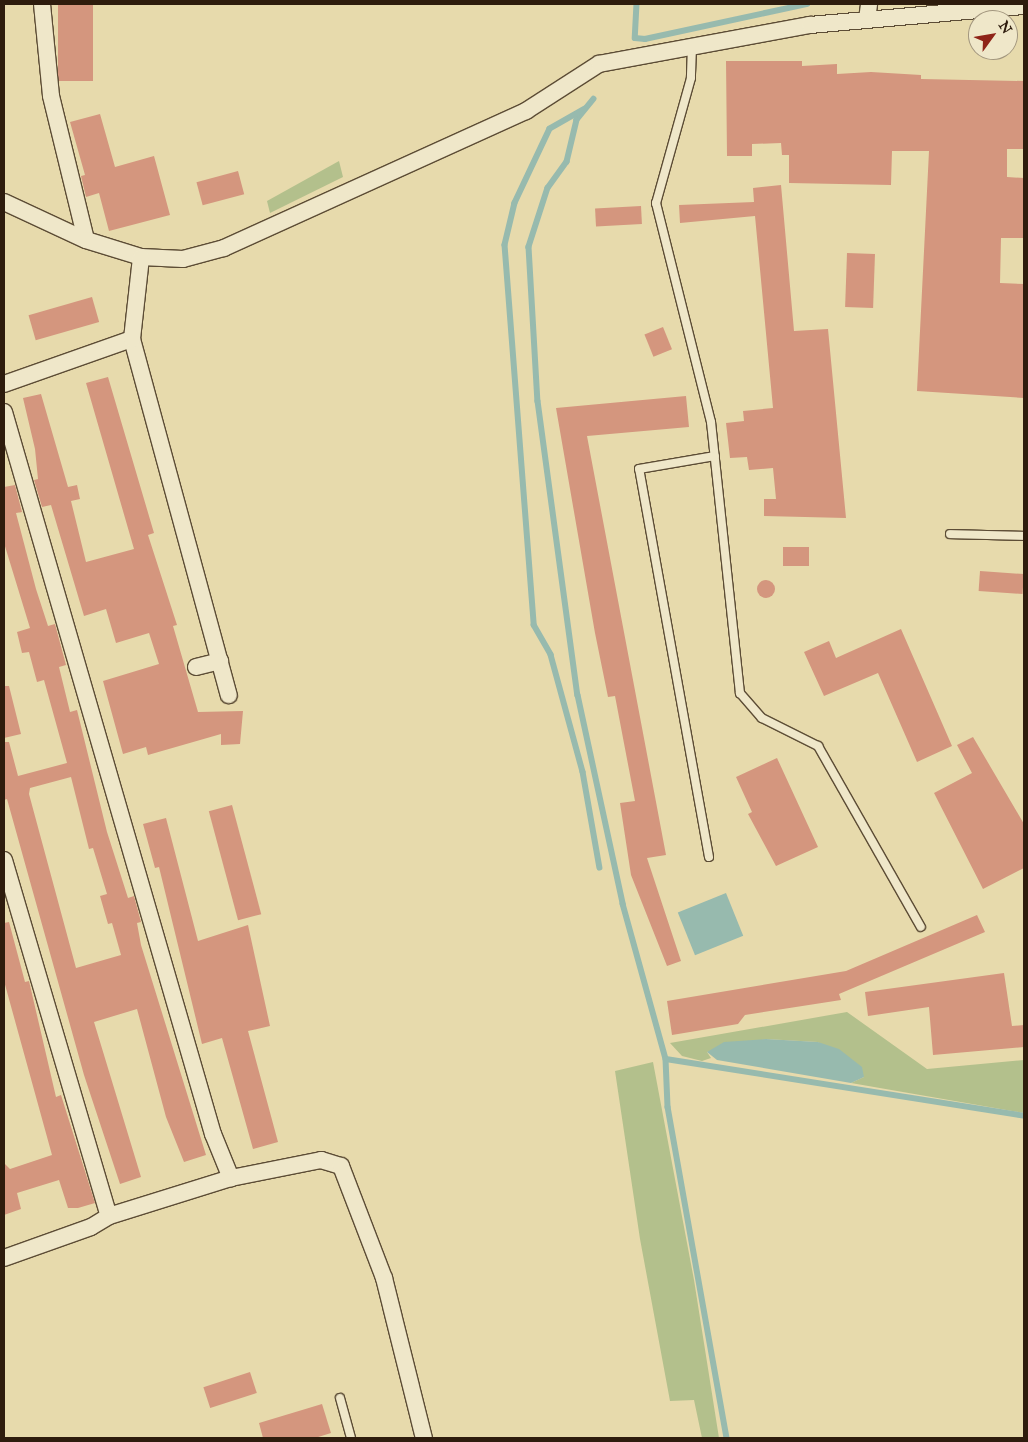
<!DOCTYPE html>
<style>
body{margin:0}
#map{position:relative;width:1028px;height:1442px;overflow:hidden;background:#e7daac;font-family:"IM FELL Great Primer",serif}
div>[style]{position:absolute}
.green>*{inset:0;background:#b3c08c}
.water>*{inset:0;background:#97baae;transform-origin:0 0}
.stream>*{height:5.5px;margin:-2.75px;padding:0 2.75px;transform-origin:2.75px;border-radius:2.75px;background:#97baae}
.building>*{inset:0;background:#d4967e;transform-origin:0 0}
.round{border-radius:50%}
.roads{filter:drop-shadow(1px 0 #5c4c35) drop-shadow(-1px 0 #5c4c35) drop-shadow(0 1px #5c4c35) drop-shadow(0 -1px #5c4c35)}
.service>*{height:8px;margin:-4px;padding:0 4px;transform-origin:4px;border-radius:4px;background:#efe7c9}
.minor>*{height:16px;margin:-8px;padding:0 8px;transform-origin:8px;border-radius:8px;background:#efe7c9}
span{translate:-50% -50%;white-space:nowrap;text-align:center;line-height:1.15;-webkit-text-stroke:4.5px #efe7c9;paint-order:stroke}
.frame{position:absolute;inset:0;border:5px solid #2e1c0d;pointer-events:none}
.north{position:absolute;left:968px;top:10px;width:50px;height:50px;box-sizing:border-box;background:#efe7c9;border:1px solid #a2967e;border-radius:50%;rotate:58deg;font-size:14px;font-weight:700;line-height:20px;text-align:center;color:#2e1c0d}
.north::after{content:'';display:block;margin:auto;width:18px;height:22px;background:#8f2418;clip-path:polygon(50% 0,100% 100%,50% 72%,0 100%)}
</style>
<div id="map">
<div class="green">
<div style="clip-path:polygon(339px 161px,343px 177px,270px 213px,267px 201px)"></div>
<div style="clip-path:polygon(847px 1012px,927px 1069px,1024px 1060px,1024px 1113px,851px 1083px,864px 1077px,818px 1042px,766px 1039px,707px 1052px,711px 1058px,702px 1061px,682px 1056px,670px 1043px)"></div>
<div style="clip-path:polygon(653px 1062px,694px 1280px,719px 1438px,702px 1438px,694px 1400px,670px 1401px,640px 1239px,615px 1071px)"></div>
</div>
<div class="water">
<div style="left:726px;top:893px;width:46px;height:52px;rotate:68deg"></div>
<div style="clip-path:polygon(766px 1039px,818px 1042px,839px 1049px,862px 1067px,864px 1077px,851px 1083px,717px 1060px,707px 1052px,724px 1042px)"></div>
</div>
<div class="stream">
<div style="left:637px;top:4px;width:34px;rotate:93deg"></div>
<div style="left:635px;top:38px;width:10px;rotate:6deg"></div>
<div style="left:645px;top:39px;width:166px;rotate:-12.2deg"></div>
<div style="left:594px;top:99px;width:27px;rotate:129deg"></div>
<div style="left:577px;top:120px;width:43px;rotate:103.4deg"></div>
<div style="left:567px;top:162px;width:32px;rotate:126deg"></div>
<div style="left:548px;top:188px;width:62px;rotate:107.9deg"></div>
<div style="left:529px;top:247px;width:154px;rotate:86.7deg"></div>
<div style="left:538px;top:401px;width:297px;rotate:82.3deg"></div>
<div style="left:578px;top:695px;width:214px;rotate:77.8deg"></div>
<div style="left:623px;top:904px;width:161px;rotate:74.5deg"></div>
<div style="left:666px;top:1059px;width:363px;rotate:9deg"></div>
<div style="left:585px;top:109px;width:40px;rotate:150.3deg"></div>
<div style="left:550px;top:129px;width:82px;rotate:115.3deg"></div>
<div style="left:515px;top:203px;width:43px;rotate:103.4deg"></div>
<div style="left:505px;top:245px;width:381px;rotate:85.6deg"></div>
<div style="left:534px;top:625px;width:34px;rotate:60deg"></div>
<div style="left:551px;top:655px;width:121px;rotate:74.7deg"></div>
<div style="left:583px;top:772px;width:97px;rotate:80deg"></div>
<div style="left:666px;top:1059px;width:48px;rotate:87.6deg"></div>
<div style="left:668px;top:1107px;width:336px;rotate:79.9deg"></div>
</div>
<div class="building">
<div style="left:58px;top:4px;width:35px;height:77px"></div>
<div style="clip-path:polygon(726px 61px,802px 61px,802px 66px,837px 64px,837px 74px,871px 72px,921px 75px,921px 79px,1024px 81px,1024px 149px,1007px 149px,1007px 177px,1024px 178px,1024px 238px,1001px 238px,1000px 283px,1024px 284px,1024px 398px,917px 391px,929px 151px,892px 151px,891px 185px,789px 183px,789px 155px,782px 155px,781px 143px,752px 144px,752px 156px,727px 156px)"></div>
<div style="clip-path:polygon(100px 114px,115px 167px,154px 156px,170px 215px,109px 231px,99px 193px,86px 197px,81px 176px,85px 175px,70px 122px)"></div>
<div style="left:238px;top:171px;width:24px;height:43px;rotate:75deg"></div>
<div style="clip-path:polygon(781px 185px,794px 331px,828px 329px,846px 518px,764px 516px,764px 499px,776px 499px,773px 468px,749px 470px,747px 457px,730px 458px,726px 423px,744px 421px,743px 411px,773px 408px,755px 216px,680px 223px,679px 205px,754px 202px,753px 188px)"></div>
<div style="left:641px;top:206px;width:18px;height:46px;rotate:87deg"></div>
<div style="left:847px;top:253px;width:28px;height:54px;rotate:2deg"></div>
<div style="left:92px;top:297px;width:26px;height:66px;rotate:74deg"></div>
<div style="left:663px;top:327px;width:24px;height:20px;rotate:68deg"></div>
<div style="clip-path:polygon(108px 377px,154px 533px,148px 535px,177px 625px,173px 626px,198px 712px,243px 711px,240px 744px,221px 745px,221px 734px,148px 755px,146px 747px,123px 754px,103px 681px,159px 664px,149px 633px,116px 643px,106px 609px,84px 616px,51px 505px,42px 507px,34px 480px,38px 479px,35px 449px,23px 398px,41px 394px,68px 487px,77px 485px,80px 499px,71px 501px,86px 562px,134px 549px,86px 383px)"></div>
<div style="clip-path:polygon(686px 396px,689px 427px,587px 436px,666px 855px,647px 858px,681px 961px,667px 966px,631px 875px,620px 803px,635px 801px,615px 696px,608px 697px,595px 633px,556px 408px)"></div>
<div style="clip-path:polygon(evenodd,15px 485px,22px 512px,16px 513px,36px 589px,48px 626px,55px 624px,66px 665px,59px 667px,70px 712px,77px 710px,107px 832px,128px 898px,134px 896px,141px 922px,137px 923px,141px 945px,206px 1155px,184px 1162px,166px 1117px,137px 1009px,94px 1022px,141px 1177px,120px 1184px,84px 1075px,7px 799px,4px 800px,4px 742px,9px 742px,18px 776px,67px 763px,44px 680px,37px 682px,29px 652px,22px 653px,17px 632px,30px 628px,4px 543px,4px 487px,15px 485px,71px 777px,89px 849px,93px 848px,107px 894px,100px 896px,108px 924px,112px 923px,121px 955px,76px 968px,29px 794px,30px 788px,71px 777px)"></div>
<div style="left:783px;top:547px;width:26px;height:19px"></div>
<div style="left:980px;top:571px;width:44px;height:20px;rotate:4deg"></div>
<div class="round" style="left:757px;top:580px;width:18px;height:18px"></div>
<div style="clip-path:polygon(901px 629px,952px 746px,917px 762px,878px 673px,824px 696px,804px 652px,829px 641px,836px 658px)"></div>
<div style="clip-path:polygon(4px 686px,9px 686px,21px 734px,4px 738px)"></div>
<div style="clip-path:polygon(973px 737px,1024px 824px,1024px 868px,983px 889px,934px 793px,972px 773px,957px 745px)"></div>
<div style="clip-path:polygon(777px 758px,818px 847px,776px 866px,748px 814px,752px 812px,736px 777px)"></div>
<div style="left:232px;top:805px;width:113px;height:24px;rotate:75deg"></div>
<div style="clip-path:polygon(166px 818px,198px 941px,248px 925px,270px 1026px,248px 1031px,278px 1142px,253px 1149px,222px 1038px,202px 1044px,159px 867px,155px 868px,143px 824px)"></div>
<div style="clip-path:polygon(977px 915px,985px 932px,839px 994px,841px 1000px,745px 1015px,738px 1024px,672px 1035px,667px 1001px,846px 971px)"></div>
<div style="clip-path:polygon(9px 922px,25px 982px,29px 981px,56px 1097px,61px 1095px,95px 1203px,78px 1208px,68px 1208px,59px 1180px,17px 1193px,21px 1209px,4px 1215px,4px 1163px,10px 1169px,52px 1155px,4px 981px,4px 923px)"></div>
<div style="clip-path:polygon(1004px 973px,1012px 1026px,1024px 1025px,1024px 1047px,933px 1055px,929px 1007px,868px 1016px,865px 992px)"></div>
<div style="left:250px;top:1372px;width:22px;height:49px;rotate:72deg"></div>
<div style="clip-path:polygon(322px 1404px,331px 1433px,315px 1438px,263px 1438px,259px 1423px)"></div>
</div>
<div class="roads">
<div class="service">
<div style="left:692px;top:46px;width:32px;rotate:92deg"></div>
<div style="left:691px;top:78px;width:130px;rotate:105.6deg"></div>
<div style="left:656px;top:203px;width:226px;rotate:75.9deg"></div>
<div style="left:711px;top:422px;width:273px;rotate:83.9deg"></div>
<div style="left:740px;top:693px;width:33px;rotate:49deg"></div>
<div style="left:762px;top:718px;width:63px;rotate:26.6deg"></div>
<div style="left:818px;top:746px;width:208px;rotate:60.4deg"></div>
<div style="left:950px;top:534px;width:74px;rotate:1.5deg"></div>
<div style="left:709px;top:857px;width:394px;rotate:-100.2deg"></div>
<div style="left:639px;top:469px;width:77px;rotate:-9.7deg"></div>
<div style="left:340px;top:1398px;width:41px;rotate:74.6deg"></div>
</div>
<div class="minor">
<div style="left:42px;top:4px;width:92px;rotate:84.4deg"></div>
<div style="left:51px;top:96px;width:148px;rotate:76.3deg"></div>
<div style="left:867px;top:19px;width:15px;rotate:-82deg"></div>
<div style="left:4px;top:202px;width:90px;rotate:24.9deg"></div>
<div style="left:86px;top:240px;width:58px;rotate:17.2deg"></div>
<div style="left:141px;top:257px;width:42px;rotate:2.7deg"></div>
<div style="left:183px;top:259px;width:42px;rotate:-15deg"></div>
<div style="left:224px;top:248px;width:332px;rotate:-24.4deg"></div>
<div style="left:526px;top:111px;width:87px;rotate:-32.8deg"></div>
<div style="left:599px;top:64px;width:215px;rotate:-10.5deg"></div>
<div style="left:810px;top:25px;width:215px;rotate:-5.1deg"></div>
<div style="left:132px;top:339px;width:369px;rotate:74.8deg"></div>
<div style="left:4px;top:384px;width:136px;rotate:-19.4deg"></div>
<div style="left:132px;top:339px;width:82px;rotate:-83.7deg"></div>
<div style="left:4px;top:412px;width:752px;rotate:73.86deg"></div>
<div style="left:213px;top:1134px;width:48px;rotate:67.8deg"></div>
<div style="left:196px;top:667px;width:25px;rotate:-14deg"></div>
<div style="left:4px;top:860px;width:371px;rotate:73.6deg"></div>
<div style="left:4px;top:1258px;width:92px;rotate:-19.6deg"></div>
<div style="left:91px;top:1227px;width:21px;rotate:-31deg"></div>
<div style="left:109px;top:1216px;width:128px;rotate:-17.3deg"></div>
<div style="left:231px;top:1178px;width:92px;rotate:-11.3deg"></div>
<div style="left:321px;top:1160px;width:21px;rotate:17deg"></div>
<div style="left:341px;top:1166px;width:120px;rotate:69deg"></div>
<div style="left:384px;top:1278px;width:165px;rotate:76deg"></div>
</div>
</div>
<div class="frame"></div>
<div class="north">N</div>
</div>
